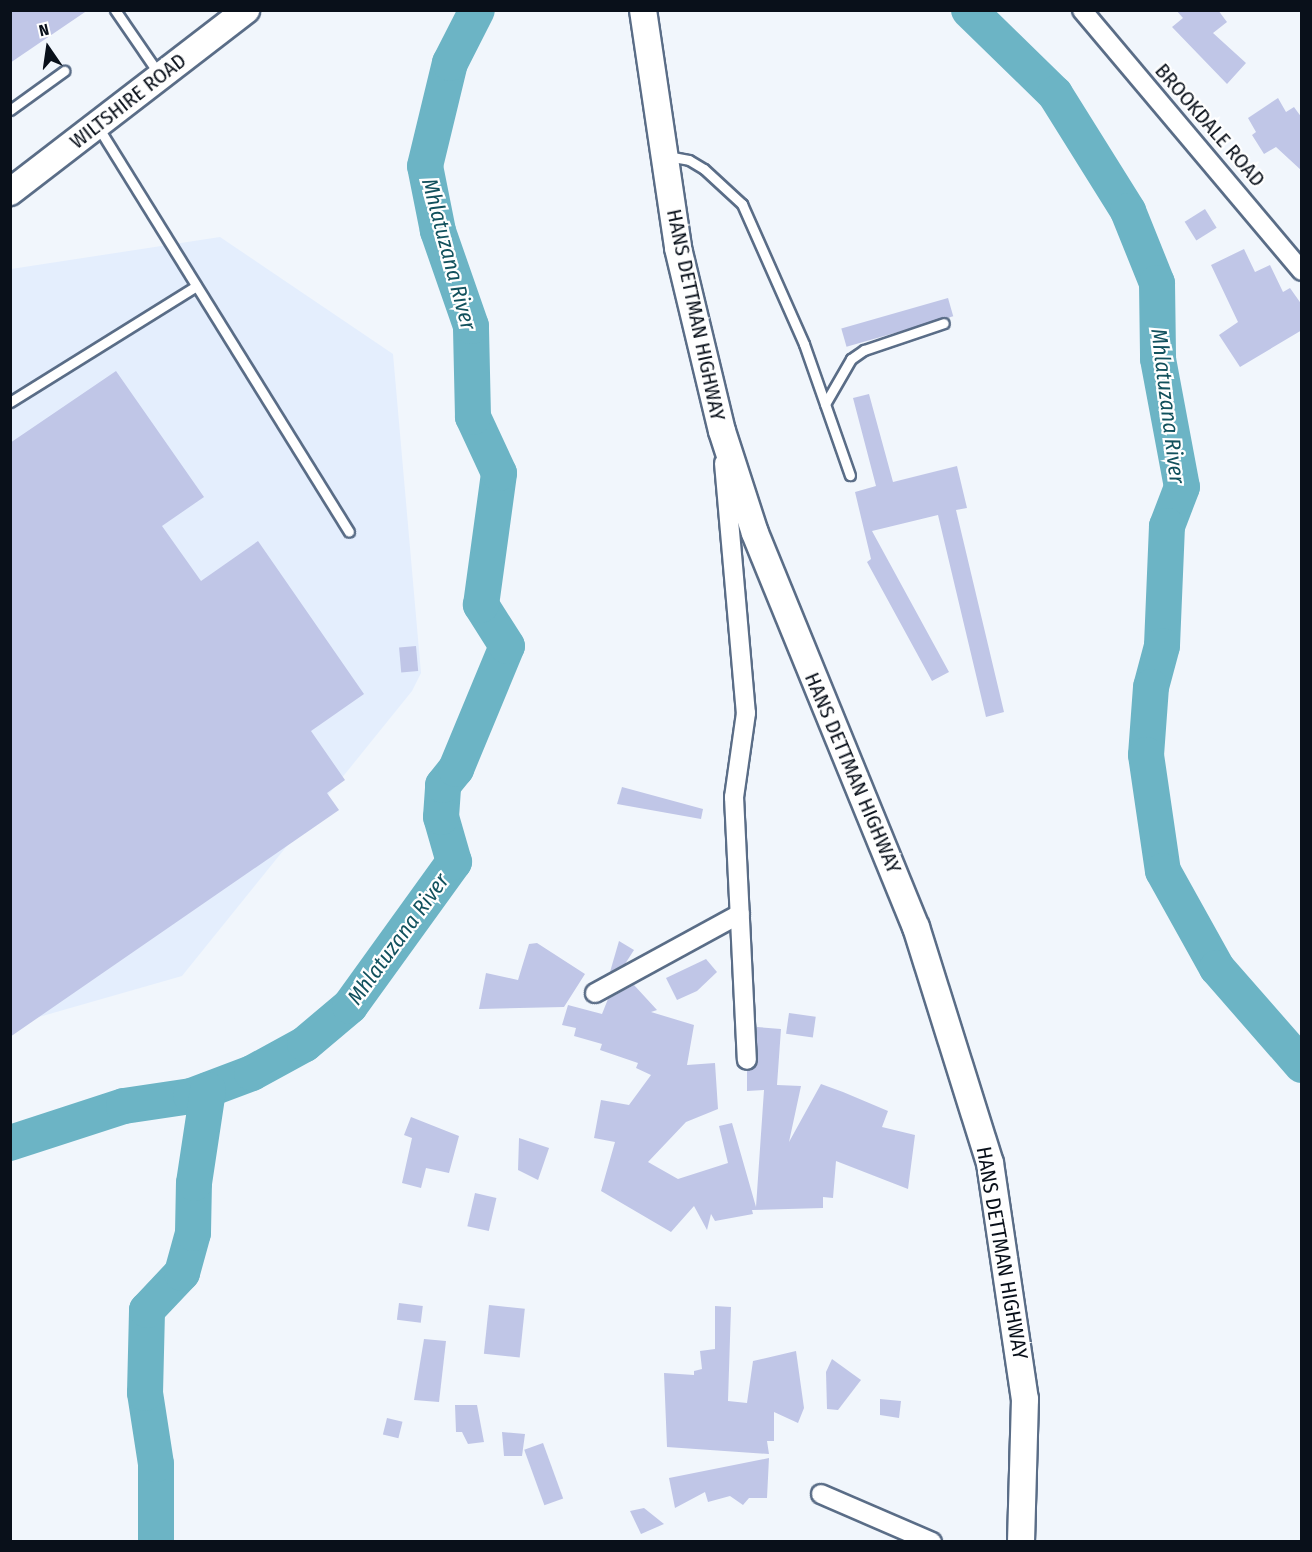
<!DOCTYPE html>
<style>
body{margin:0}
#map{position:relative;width:1312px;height:1552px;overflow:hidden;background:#f1f6fc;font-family:"Fira Sans Condensed",sans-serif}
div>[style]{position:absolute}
.built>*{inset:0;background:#e4eefd}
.river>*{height:36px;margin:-18px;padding:0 18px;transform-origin:18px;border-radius:18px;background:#6cb4c5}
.building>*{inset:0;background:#c0c6e7;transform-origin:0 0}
.roads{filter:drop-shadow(2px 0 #5a6d87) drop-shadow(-2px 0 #5a6d87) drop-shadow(0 2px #5a6d87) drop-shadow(0 -2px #5a6d87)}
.lane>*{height:9px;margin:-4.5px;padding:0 4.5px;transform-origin:4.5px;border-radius:4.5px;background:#fff}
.street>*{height:18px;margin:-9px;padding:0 9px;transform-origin:9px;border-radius:9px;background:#fff}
.secondary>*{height:26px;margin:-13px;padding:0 13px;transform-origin:13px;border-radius:13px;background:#fff}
span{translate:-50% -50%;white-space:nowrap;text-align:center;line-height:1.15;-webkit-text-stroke:4.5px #fff;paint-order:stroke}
.street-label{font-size:21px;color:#09101a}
.water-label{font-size:22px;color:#12515d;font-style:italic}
.frame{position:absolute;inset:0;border:12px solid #09101a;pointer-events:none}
.north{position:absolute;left:18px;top:18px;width:60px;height:60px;-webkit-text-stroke:4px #fff;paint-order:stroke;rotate:347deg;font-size:16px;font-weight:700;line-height:24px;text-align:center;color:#09101a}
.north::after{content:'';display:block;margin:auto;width:21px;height:27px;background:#09101a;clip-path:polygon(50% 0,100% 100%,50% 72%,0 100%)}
</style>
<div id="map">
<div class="built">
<div style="clip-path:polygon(220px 237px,393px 354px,421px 673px,412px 691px,182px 976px,11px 1025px,11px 269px)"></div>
</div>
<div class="river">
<div style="left:969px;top:10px;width:120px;rotate:44.3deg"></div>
<div style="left:1055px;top:94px;width:138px;rotate:58deg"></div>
<div style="left:1128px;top:211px;width:78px;rotate:68.1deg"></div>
<div style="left:1157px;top:283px;width:76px;rotate:89.2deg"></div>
<div style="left:1158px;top:359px;width:130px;rotate:79.4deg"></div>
<div style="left:1182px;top:487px;width:42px;rotate:111deg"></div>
<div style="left:1167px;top:526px;width:120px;rotate:92.4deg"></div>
<div style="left:1162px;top:646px;width:42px;rotate:105deg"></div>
<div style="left:1151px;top:687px;width:68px;rotate:94.2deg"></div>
<div style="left:1146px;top:755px;width:117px;rotate:81.7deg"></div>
<div style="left:1163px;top:871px;width:111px;rotate:60.9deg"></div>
<div style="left:1217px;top:968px;width:129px;rotate:48.8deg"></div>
<div style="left:10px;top:1143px;width:120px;rotate:-18deg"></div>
<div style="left:124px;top:1106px;width:68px;rotate:-8.5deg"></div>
<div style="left:191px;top:1096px;width:65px;rotate:-20.7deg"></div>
<div style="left:252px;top:1073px;width:60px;rotate:-28.7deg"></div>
<div style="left:305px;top:1044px;width:59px;rotate:-40.2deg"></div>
<div style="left:350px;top:1006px;width:178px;rotate:-54.2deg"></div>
<div style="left:454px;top:862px;width:47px;rotate:-106.1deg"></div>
<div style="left:441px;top:817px;width:32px;rotate:-86deg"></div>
<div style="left:443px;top:785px;width:21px;rotate:-51deg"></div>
<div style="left:456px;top:769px;width:133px;rotate:-67.5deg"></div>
<div style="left:507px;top:646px;width:49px;rotate:-122.4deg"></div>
<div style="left:481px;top:605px;width:133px;rotate:-82.2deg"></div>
<div style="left:499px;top:473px;width:62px;rotate:-114.9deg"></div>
<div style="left:473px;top:417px;width:91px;rotate:-91.3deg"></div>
<div style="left:471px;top:326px;width:101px;rotate:-109.2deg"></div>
<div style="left:438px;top:231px;width:66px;rotate:-101.3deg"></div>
<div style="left:425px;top:166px;width:106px;rotate:-76.4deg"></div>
<div style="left:450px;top:63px;width:59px;rotate:-63deg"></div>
<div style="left:156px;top:1542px;width:78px;rotate:-90deg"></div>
<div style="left:156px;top:1464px;width:72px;rotate:-98.8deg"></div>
<div style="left:145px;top:1393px;width:83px;rotate:-88.6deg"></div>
<div style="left:147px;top:1310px;width:51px;rotate:-46.6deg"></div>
<div style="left:182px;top:1273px;width:41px;rotate:-74.6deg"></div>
<div style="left:193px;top:1233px;width:50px;rotate:-88.9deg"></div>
<div style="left:194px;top:1183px;width:94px;rotate:-81.4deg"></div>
</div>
<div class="building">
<div style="clip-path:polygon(10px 10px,88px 10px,10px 63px)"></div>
<div style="clip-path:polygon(1176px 10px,1218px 10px,1227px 22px,1213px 33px,1246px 63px,1227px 84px,1172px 27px,1183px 18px)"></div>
<div style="clip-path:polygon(1278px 98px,1286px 112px,1294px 107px,1302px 118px,1302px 171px,1276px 147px,1264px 154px,1252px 135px,1256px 132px,1248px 118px)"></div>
<div style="left:1205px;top:209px;width:22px;height:24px;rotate:58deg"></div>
<div style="clip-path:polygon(1244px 249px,1255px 272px,1270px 265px,1283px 292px,1290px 288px,1302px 305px,1302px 330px,1240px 367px,1219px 335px,1238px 322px,1211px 265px)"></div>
<div style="left:948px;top:298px;width:19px;height:111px;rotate:74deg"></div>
<div style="clip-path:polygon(116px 371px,204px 497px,162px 526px,201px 581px,258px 541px,364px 694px,311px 731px,345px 780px,327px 793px,339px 810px,10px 1037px,10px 443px)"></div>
<div style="clip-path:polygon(869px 394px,893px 482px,957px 466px,967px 508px,956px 510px,1004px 712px,986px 717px,938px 515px,872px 531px,949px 672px,932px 681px,867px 562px,871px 559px,855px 492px,876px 486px,853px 398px)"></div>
<div style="left:416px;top:646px;width:25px;height:17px;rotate:85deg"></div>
<div style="clip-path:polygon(622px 787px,703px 809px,701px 819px,617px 804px)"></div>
<div style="clip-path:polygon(619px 941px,634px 950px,625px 964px,610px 972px)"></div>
<div style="clip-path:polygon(537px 943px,585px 974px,564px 1007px,479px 1009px,486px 973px,518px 980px,529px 944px)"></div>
<div style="clip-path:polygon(706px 959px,717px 972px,697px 991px,677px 1000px,666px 978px)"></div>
<div style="clip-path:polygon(634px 985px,657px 1010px,651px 1012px,694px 1025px,687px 1065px,715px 1063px,718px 1109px,686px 1122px,648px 1162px,678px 1179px,728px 1163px,719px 1126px,732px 1123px,756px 1207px,764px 1090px,747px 1091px,747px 1071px,757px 1065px,757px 1027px,781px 1029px,777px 1085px,801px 1086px,789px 1142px,821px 1084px,843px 1092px,888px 1111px,882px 1127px,915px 1135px,908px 1189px,836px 1161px,833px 1198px,823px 1197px,823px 1208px,752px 1210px,753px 1214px,715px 1221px,711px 1214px,707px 1230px,694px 1206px,671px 1232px,601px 1191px,615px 1142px,594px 1138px,601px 1100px,629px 1105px,651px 1075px,636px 1068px,638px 1063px,600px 1050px,602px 1044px,574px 1036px,576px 1028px,562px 1025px,568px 1005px,602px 1014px,608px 999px)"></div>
<div style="left:789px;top:1013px;width:27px;height:21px;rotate:8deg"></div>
<div style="clip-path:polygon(411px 1117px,459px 1136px,449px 1173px,426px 1168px,421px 1188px,402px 1183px,412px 1138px,404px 1135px)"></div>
<div style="clip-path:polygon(519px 1138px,549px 1148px,538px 1180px,518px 1170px)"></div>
<div style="left:475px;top:1193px;width:22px;height:34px;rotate:13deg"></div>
<div style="left:399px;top:1303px;width:24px;height:17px;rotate:7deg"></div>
<div style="left:489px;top:1305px;width:36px;height:49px;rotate:6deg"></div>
<div style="clip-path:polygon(715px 1306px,731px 1307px,728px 1401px,747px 1403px,753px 1361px,796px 1351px,804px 1408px,798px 1423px,774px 1412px,774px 1441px,767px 1441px,769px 1454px,667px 1447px,664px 1373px,694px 1375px,694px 1371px,702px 1369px,700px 1351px,715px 1349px)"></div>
<div style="clip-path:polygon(424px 1339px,446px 1341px,439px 1402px,414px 1400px)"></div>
<div style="clip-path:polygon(832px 1359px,861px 1380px,838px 1410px,827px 1409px,826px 1372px)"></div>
<div style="clip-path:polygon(880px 1399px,901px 1401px,899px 1418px,880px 1415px)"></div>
<div style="clip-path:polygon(455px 1405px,477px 1405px,484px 1442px,468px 1444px,462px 1432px,456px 1432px)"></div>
<div style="left:387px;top:1418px;width:16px;height:17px;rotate:14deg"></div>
<div style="clip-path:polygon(502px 1432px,525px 1434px,522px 1456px,504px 1456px)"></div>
<div style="left:543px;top:1443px;width:59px;height:20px;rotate:70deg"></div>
<div style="clip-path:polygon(769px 1458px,767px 1498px,749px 1498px,743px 1505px,730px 1496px,708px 1502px,705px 1492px,675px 1508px,669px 1478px)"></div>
<div style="clip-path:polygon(644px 1508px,664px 1524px,641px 1534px,630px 1511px)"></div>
</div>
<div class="roads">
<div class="lane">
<div style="left:115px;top:10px;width:78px;rotate:55.5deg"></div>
<div style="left:10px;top:110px;width:67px;rotate:-35.8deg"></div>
<div style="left:98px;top:127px;width:476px;rotate:58.2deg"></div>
<div style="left:667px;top:156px;width:22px;rotate:10deg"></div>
<div style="left:689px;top:160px;width:17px;rotate:31deg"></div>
<div style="left:704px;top:169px;width:52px;rotate:42.6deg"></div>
<div style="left:742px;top:204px;width:153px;rotate:66.1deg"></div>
<div style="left:804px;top:344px;width:139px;rotate:70.7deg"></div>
<div style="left:10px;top:402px;width:219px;rotate:-31.9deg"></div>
<div style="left:825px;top:404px;width:52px;rotate:-60deg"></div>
<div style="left:851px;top:359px;width:16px;rotate:-35deg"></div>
<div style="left:864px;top:350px;width:84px;rotate:-18.6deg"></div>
</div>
<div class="street">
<div style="left:1082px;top:10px;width:341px;rotate:49.9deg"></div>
<div style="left:724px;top:463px;width:251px;rotate:85deg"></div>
<div style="left:746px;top:713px;width:85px;rotate:98.1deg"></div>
<div style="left:734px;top:797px;width:263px;rotate:87.2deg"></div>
<div style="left:595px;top:993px;width:165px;rotate:-28.6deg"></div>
<div style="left:821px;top:1494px;width:121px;rotate:23.4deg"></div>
</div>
<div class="secondary">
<div style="left:643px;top:10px;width:241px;rotate:81.6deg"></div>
<div style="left:678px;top:248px;width:188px;rotate:76.5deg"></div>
<div style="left:722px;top:431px;width:107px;rotate:72.1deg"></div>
<div style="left:755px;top:533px;width:426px;rotate:67.8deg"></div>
<div style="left:916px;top:927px;width:247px;rotate:72.6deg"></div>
<div style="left:990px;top:1163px;width:239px;rotate:81.6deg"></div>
<div style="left:1025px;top:1399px;width:143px;rotate:91.6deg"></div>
<div style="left:10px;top:192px;width:298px;rotate:-37.6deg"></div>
</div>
</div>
<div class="street-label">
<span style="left:128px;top:101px;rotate:-38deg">WILTSHIRE ROAD</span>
<span style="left:1210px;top:125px;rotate:49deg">BROOKDALE ROAD</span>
<span style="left:696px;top:315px;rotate:78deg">HANS DETTMAN HIGHWAY</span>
<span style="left:853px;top:773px;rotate:67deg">HANS DETTMAN HIGHWAY</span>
<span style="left:1002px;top:1253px;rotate:80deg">HANS DETTMAN HIGHWAY</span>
</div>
<div class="water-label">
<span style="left:449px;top:254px;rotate:75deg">Mhlatuzana River</span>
<span style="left:1168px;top:406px;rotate:83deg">Mhlatuzana River</span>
<span style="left:398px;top:939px;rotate:-54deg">Mhlatuzana River</span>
</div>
<div class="frame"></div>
<div class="north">N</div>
</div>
